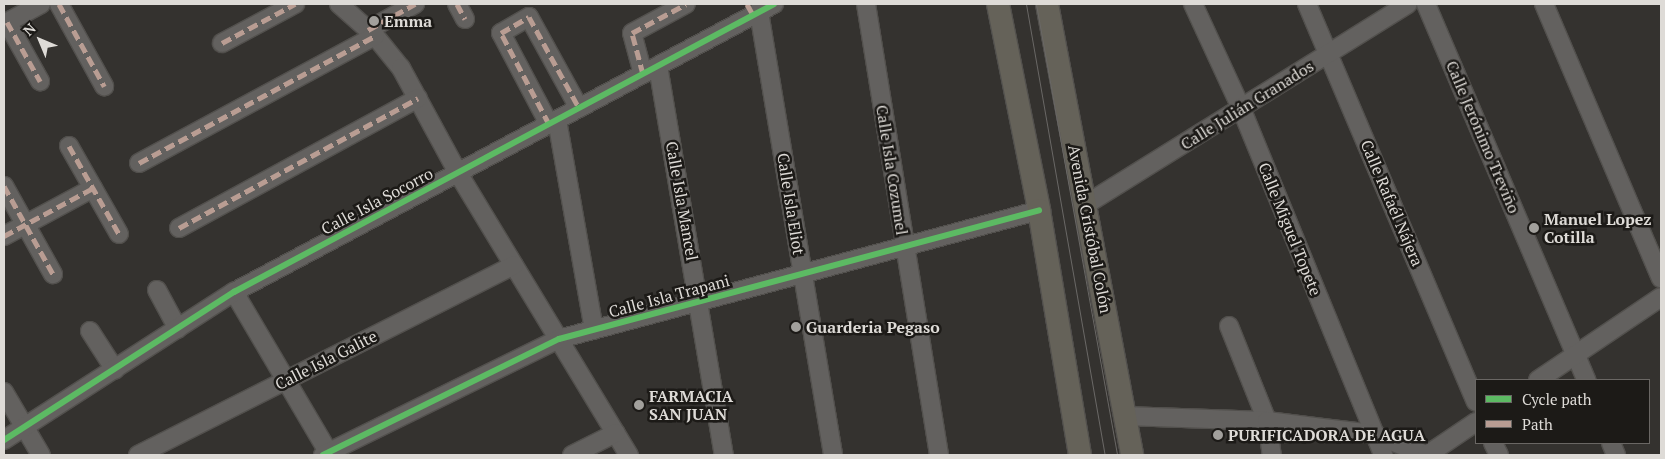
<!DOCTYPE html>
<meta charset="utf-8">
<style>
body{margin:0}
#map{position:relative;width:1665px;height:459px;overflow:hidden;background:#34322f;font-family:"PT Serif",serif}
div>[style]{position:absolute}
.roads{filter:drop-shadow(1px 0 #52504d) drop-shadow(-1px 0 #52504d) drop-shadow(0 1px #52504d) drop-shadow(0 -1px #52504d)}
.minor>*{height:18px;margin:-9px;padding:0 9px;transform-origin:9px;border-radius:9px;background:#63615f}
.major>*{height:22px;margin:-11px;padding:0 11px;transform-origin:11px;border-radius:11px;background:#656259}
.tram>*{height:1px;margin:-0.5px;padding:0 0.5px;transform-origin:0.5px;border-radius:0.5px;background:#6a6866}
.quiet>*{height:5px;margin-top:-2.5px;transform-origin:0;background:repeating-linear-gradient(90deg,#b99d93 0 10px,transparent 0 15px)}
.cycleway>*{height:6px;margin:-3px;padding:0 3px;transform-origin:3px;border-radius:3px;background:#5cba63}
.dots>*{width:14px;height:14px;translate:-50% -50%;box-sizing:border-box;border:2px solid #1c1a17;border-radius:50%}
span{translate:-50% -50%;white-space:nowrap;text-align:center;line-height:1.15;-webkit-text-stroke:5px #1c1a17;paint-order:stroke}
.poi-label{font-size:16px;color:#dedbd7;font-weight:700}
.left{translate:0 -50%;text-align:left}
.street-label{font-size:16px;color:#dedbd7}
.frame{position:absolute;inset:0;border:5px solid #dedbd7;pointer-events:none}
.legend{position:absolute;left:1475px;top:379px;width:175px;height:65px;box-sizing:border-box;background:#1c1a17;border:1px solid #6a6764;margin:0;padding:6px 9px;list-style:none;font-size:15px;color:#dedbd7}
.legend li{display:flex;align-items:center;gap:10px;height:25px}
.legend b{width:25px;border:1px solid #6a6764}
.north{position:absolute;left:15px;top:15px;width:50px;height:50px;-webkit-text-stroke:4px #1c1a17;paint-order:stroke;rotate:315deg;font-size:14px;font-weight:700;line-height:20px;text-align:center;color:#dedbd7}
.north::after{content:'';display:block;margin:auto;width:18px;height:22px;background:#dedbd7;clip-path:polygon(50% 0,100% 100%,50% 72%,0 100%)}
</style>
<div id="map">
<div class="roads">
<div class="minor">
<div style="left:59px;top:4px;width:94px;rotate:61.2deg"></div>
<div style="left:339px;top:4px;width:48px;rotate:41.6deg"></div>
<div style="left:375px;top:36px;width:41px;rotate:50.9deg"></div>
<div style="left:401px;top:68px;width:119px;rotate:61.5deg"></div>
<div style="left:458px;top:173px;width:330px;rotate:58.8deg"></div>
<div style="left:457px;top:4px;width:17px;rotate:62deg"></div>
<div style="left:866px;top:4px;width:457px;rotate:80.8deg"></div>
<div style="left:1193px;top:4px;width:115px;rotate:65.2deg"></div>
<div style="left:1241px;top:108px;width:375px;rotate:67.7deg"></div>
<div style="left:1307px;top:4px;width:432px;rotate:67deg"></div>
<div style="left:1426px;top:4px;width:409px;rotate:66.9deg"></div>
<div style="left:1544px;top:4px;width:298px;rotate:66.9deg"></div>
<div style="left:759px;top:12px;width:449px;rotate:80.5deg"></div>
<div style="left:7px;top:22px;width:68px;rotate:60.8deg"></div>
<div style="left:4px;top:24px;width:42px;rotate:-28.4deg"></div>
<div style="left:368px;top:30px;width:54px;rotate:-29deg"></div>
<div style="left:222px;top:43px;width:83px;rotate:-28.1deg"></div>
<div style="left:658px;top:66px;width:395px;rotate:80.4deg"></div>
<div style="left:643px;top:74px;width:42px;rotate:-105deg"></div>
<div style="left:632px;top:33px;width:61px;rotate:-28.2deg"></div>
<div style="left:557px;top:120px;width:213px;rotate:80deg"></div>
<div style="left:549px;top:124px;width:103px;rotate:-117.8deg"></div>
<div style="left:501px;top:33px;width:32px;rotate:-30deg"></div>
<div style="left:529px;top:17px;width:104px;rotate:61.2deg"></div>
<div style="left:69px;top:146px;width:101px;rotate:60.4deg"></div>
<div style="left:139px;top:163px;width:268px;rotate:-28.3deg"></div>
<div style="left:4px;top:186px;width:101px;rotate:60.9deg"></div>
<div style="left:1085px;top:205px;width:380px;rotate:-31.9deg"></div>
<div style="left:179px;top:228px;width:272px;rotate:-28.5deg"></div>
<div style="left:4px;top:236px;width:101px;rotate:-28.3deg"></div>
<div style="left:157px;top:290px;width:44px;rotate:61.7deg"></div>
<div style="left:234px;top:292px;width:189px;rotate:59.5deg"></div>
<div style="left:1229px;top:326px;width:102px;rotate:68.2deg"></div>
<div style="left:1267px;top:421px;width:34px;rotate:82deg"></div>
<div style="left:90px;top:331px;width:46px;rotate:57.3deg"></div>
<div style="left:1538px;top:380px;width:148px;rotate:-34deg"></div>
<div style="left:4px;top:392px;width:73px;rotate:59.6deg"></div>
<div style="left:1125px;top:416px;width:142px;rotate:2deg"></div>
<div style="left:1267px;top:421px;width:107px;rotate:7deg"></div>
<div style="left:1373px;top:434px;width:57px;rotate:21.6deg"></div>
<div style="left:4px;top:440px;width:274px;rotate:-32.8deg"></div>
<div style="left:234px;top:292px;width:612px;rotate:-28.07deg"></div>
<div style="left:1493px;top:443px;width:13px;rotate:63deg"></div>
<div style="left:1611px;top:443px;width:13px;rotate:67deg"></div>
<div style="left:138px;top:455px;width:421px;rotate:-26.8deg"></div>
<div style="left:323px;top:455px;width:263px;rotate:-26.2deg"></div>
<div style="left:559px;top:339px;width:497px;rotate:-15deg"></div>
<div style="left:572px;top:455px;width:49px;rotate:-26.6deg"></div>
<div style="left:1427px;top:455px;width:59px;rotate:-34deg"></div>
</div>
<div class="major">
<div style="left:998px;top:4px;width:210px;rotate:78.7deg"></div>
<div style="left:1039px;top:210px;width:248px;rotate:80.5deg"></div>
<div style="left:1047px;top:4px;width:459px;rotate:79.3deg"></div>
</div>
</div>
<div class="tram">
<div style="left:1026px;top:4px;width:458px;rotate:80.1deg"></div>
<div style="left:1036px;top:4px;width:458px;rotate:79.8deg"></div>
</div>
<div class="quiet">
<div style="left:59px;top:4px;width:94px;rotate:61.2deg"></div>
<div style="left:457px;top:4px;width:17px;rotate:62deg"></div>
<div style="left:747px;top:4px;width:13px;rotate:61deg"></div>
<div style="left:7px;top:22px;width:68px;rotate:60.8deg"></div>
<div style="left:368px;top:30px;width:54px;rotate:-29deg"></div>
<div style="left:222px;top:43px;width:83px;rotate:-28.1deg"></div>
<div style="left:643px;top:74px;width:42px;rotate:-105deg"></div>
<div style="left:632px;top:33px;width:61px;rotate:-28.2deg"></div>
<div style="left:549px;top:124px;width:103px;rotate:-117.8deg"></div>
<div style="left:501px;top:33px;width:32px;rotate:-30deg"></div>
<div style="left:529px;top:17px;width:104px;rotate:61.2deg"></div>
<div style="left:69px;top:146px;width:101px;rotate:60.4deg"></div>
<div style="left:139px;top:163px;width:268px;rotate:-28.3deg"></div>
<div style="left:4px;top:186px;width:101px;rotate:60.9deg"></div>
<div style="left:179px;top:228px;width:272px;rotate:-28.5deg"></div>
<div style="left:4px;top:236px;width:101px;rotate:-28.3deg"></div>
</div>
<div class="cycleway">
<div style="left:4px;top:440px;width:274px;rotate:-32.8deg"></div>
<div style="left:234px;top:292px;width:612px;rotate:-28.07deg"></div>
<div style="left:323px;top:455px;width:263px;rotate:-26.2deg"></div>
<div style="left:559px;top:339px;width:497px;rotate:-15deg"></div>
</div>
<div class="dots">
<div style="left:374px;top:21px;background:#a2a09c"></div>
<div style="left:1534px;top:228px;background:#a2a09c"></div>
<div style="left:796px;top:327px;background:#a2a09c"></div>
<div style="left:639px;top:405px;background:#a2a09c"></div>
<div style="left:1218px;top:435px;background:#a2a09c"></div>
</div>
<div class="poi-label">
<span class="left" style="left:384px;top:21px">Emma</span>
<span class="left" style="left:1544px;top:228px">Manuel Lopez<br>Cotilla</span>
<span class="left" style="left:806px;top:327px">Guarderia Pegaso</span>
<span class="left" style="left:649px;top:405px">FARMACIA<br>SAN JUAN</span>
<span class="left" style="left:1228px;top:435px">PURIFICADORA DE AGUA</span>
</div>
<div class="street-label">
<span style="left:1247px;top:105px;rotate:-32deg">Calle Julián Granados</span>
<span style="left:1483px;top:137px;rotate:67deg">Calle Jerónimo Treviño</span>
<span style="left:892px;top:170px;rotate:81deg">Calle Isla Cozumel</span>
<span style="left:377px;top:201px;rotate:-28deg">Calle Isla Socorro</span>
<span style="left:682px;top:201px;rotate:80deg">Calle Isla Mancel</span>
<span style="left:1392px;top:203px;rotate:67deg">Calle Rafaél Nájera</span>
<span style="left:791px;top:204px;rotate:81deg">Calle Isla Eliot</span>
<span style="left:1090px;top:229px;rotate:79deg">Avenida Cristóbal Colón</span>
<span style="left:1290px;top:229px;rotate:68deg">Calle Miguel Topete</span>
<span style="left:669px;top:296px;rotate:-15deg">Calle Isla Trapani</span>
<span style="left:326px;top:360px;rotate:-27deg">Calle Isla Galite</span>
</div>
<div class="frame"></div>
<ul class="legend">
<li><b style="height:6px;background:#5cba63"></b>Cycle path</li>
<li><b style="height:6px;background:#b99d93"></b>Path</li>
</ul>
<div class="north">N</div>
</div>
